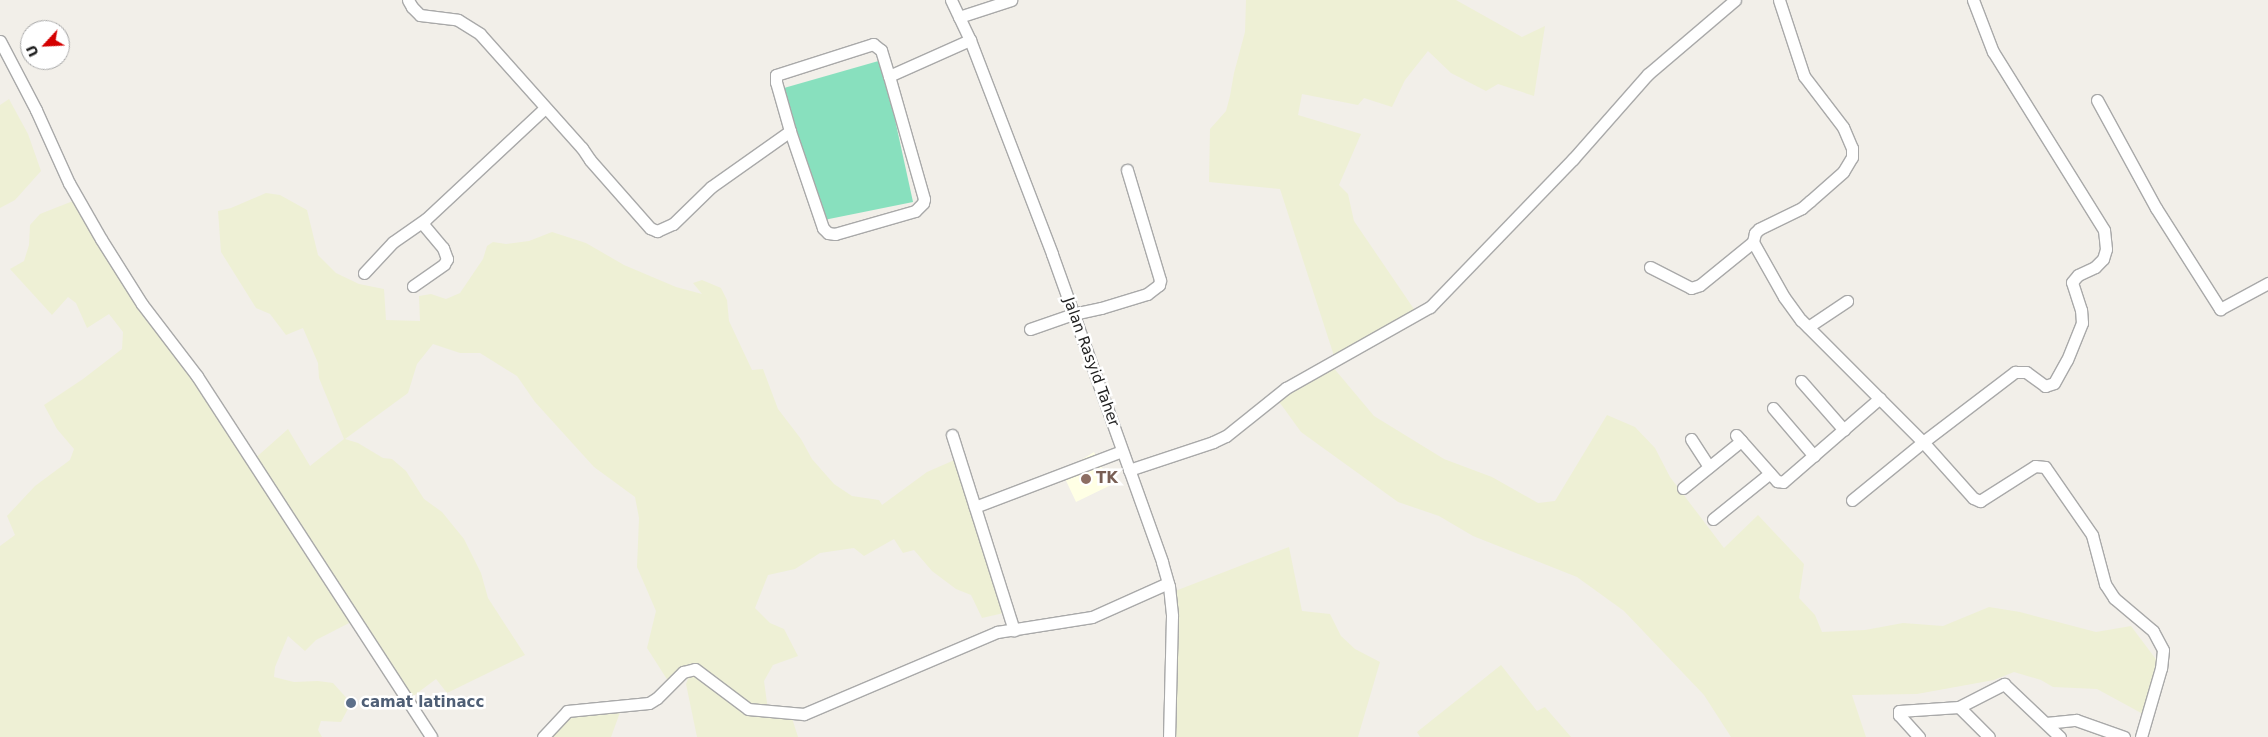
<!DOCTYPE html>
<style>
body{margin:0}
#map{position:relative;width:2268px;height:737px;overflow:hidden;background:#f2efe9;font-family:"DejaVu Sans",sans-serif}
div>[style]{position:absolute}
.education>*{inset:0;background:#ffffe5}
.farmland>*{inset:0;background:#eef0d5}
.pitch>*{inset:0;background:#88e0be}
.roads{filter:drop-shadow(1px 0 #a9a9a9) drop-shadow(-1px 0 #a9a9a9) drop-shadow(0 1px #a9a9a9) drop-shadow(0 -1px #a9a9a9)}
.minor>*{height:11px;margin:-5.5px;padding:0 5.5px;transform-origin:5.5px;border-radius:5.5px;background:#fff}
.dots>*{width:14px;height:14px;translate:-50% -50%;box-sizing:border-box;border:2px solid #fff;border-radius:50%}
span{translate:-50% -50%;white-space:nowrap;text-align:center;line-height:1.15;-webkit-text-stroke:5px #fff;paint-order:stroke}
.street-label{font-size:15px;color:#222}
.education-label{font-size:15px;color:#785e54;font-weight:700}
.left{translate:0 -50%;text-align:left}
.service-label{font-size:15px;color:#4e5e75;font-weight:700}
.north{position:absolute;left:20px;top:20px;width:50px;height:50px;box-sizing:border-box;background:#fff;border:1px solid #a7a7a7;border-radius:50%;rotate:245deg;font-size:14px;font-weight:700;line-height:20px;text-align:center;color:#222}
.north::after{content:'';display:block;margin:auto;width:18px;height:22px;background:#d40000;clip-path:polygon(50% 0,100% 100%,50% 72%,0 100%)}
</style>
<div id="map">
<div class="education">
<div style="clip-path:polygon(1094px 452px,1111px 485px,1076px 502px,1062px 472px)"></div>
</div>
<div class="farmland">
<div style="clip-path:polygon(1246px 0,1456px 0,1522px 37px,1545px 26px,1534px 96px,1498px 84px,1486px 91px,1451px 73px,1428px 51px,1405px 80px,1392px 107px,1364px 98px,1358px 105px,1302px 94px,1298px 115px,1361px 134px,1339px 185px,1348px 194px,1354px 221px,1418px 315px,1335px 359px,1280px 189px,1209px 182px,1210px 129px,1226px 111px,1230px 96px,1234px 73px,1245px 32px)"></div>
<div style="clip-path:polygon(9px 99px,28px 134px,41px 171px,15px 200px,0 208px,0 105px)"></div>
<div style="clip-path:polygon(266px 193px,280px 195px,307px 210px,318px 255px,336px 273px,359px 284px,384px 289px,386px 320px,420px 321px,419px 296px,431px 294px,446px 299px,460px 293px,483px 259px,487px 246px,493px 242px,506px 244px,529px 241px,552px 232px,586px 243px,624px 265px,676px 287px,702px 294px,693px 283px,702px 280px,721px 288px,727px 300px,729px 321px,752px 370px,763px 369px,778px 409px,801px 439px,812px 459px,834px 484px,852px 496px,879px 500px,882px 505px,927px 472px,959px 458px,1008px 612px,982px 618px,971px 595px,956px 589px,932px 571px,914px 550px,903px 553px,894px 539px,864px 556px,854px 548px,820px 553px,795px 569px,768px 575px,755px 608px,770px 623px,784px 629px,798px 656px,773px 665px,764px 681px,768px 710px,743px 705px,716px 676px,696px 668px,670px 684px,647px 648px,656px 611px,637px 567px,639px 518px,635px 497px,594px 467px,535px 402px,517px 376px,480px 353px,460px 353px,433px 344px,417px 364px,408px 393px,345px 439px,358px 443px,383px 458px,392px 459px,406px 471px,424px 499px,442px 512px,464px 539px,481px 573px,488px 598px,525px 655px,447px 693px,436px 679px,408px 700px,346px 595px,257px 468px,355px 620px,316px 640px,305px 651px,288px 636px,275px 667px,274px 677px,294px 682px,318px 681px,333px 683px,351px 703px,341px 722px,321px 721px,318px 730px,322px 737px,0 737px,0 546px,15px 535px,7px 516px,35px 486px,70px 460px,74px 449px,57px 429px,44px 405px,83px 379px,122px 349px,123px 332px,109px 314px,87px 328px,76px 303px,68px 297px,52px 315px,10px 269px,24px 261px,29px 245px,30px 225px,40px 214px,78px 199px,252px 461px,288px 429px,310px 466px,344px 439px,319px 378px,318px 363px,303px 328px,286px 335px,270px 314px,256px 308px,221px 252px,218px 211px,231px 208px)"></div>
<div style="clip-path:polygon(1332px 366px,1374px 416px,1444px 459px,1492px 477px,1538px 503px,1555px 501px,1607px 415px,1635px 427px,1655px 448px,1670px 477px,1724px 548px,1758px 515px,1804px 564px,1799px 598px,1815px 615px,1822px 632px,1865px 630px,1903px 623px,1943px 626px,1989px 607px,2020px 612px,2096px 632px,2131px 626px,2158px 662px,2143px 714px,2097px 689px,2053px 687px,2041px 680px,2014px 672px,1994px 680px,1917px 694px,1852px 695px,1866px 737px,1731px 737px,1704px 695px,1624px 611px,1577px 577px,1473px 536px,1439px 516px,1398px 502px,1301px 432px,1275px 396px)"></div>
<div style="clip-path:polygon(1289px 547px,1302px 611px,1330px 614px,1341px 636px,1355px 649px,1380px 662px,1358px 737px,1169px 737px,1170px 593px)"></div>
<div style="clip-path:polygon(1501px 665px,1537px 711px,1545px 707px,1571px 737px,1420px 737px,1417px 732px)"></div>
<div style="clip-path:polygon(691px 671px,743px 708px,791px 715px,798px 737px,697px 737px,686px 684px)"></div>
<div style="clip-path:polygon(622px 707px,611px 737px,546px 737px,566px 712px)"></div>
</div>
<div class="pitch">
<div style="clip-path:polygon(882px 60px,913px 202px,824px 220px,784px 88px)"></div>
</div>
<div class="roads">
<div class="minor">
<div style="left:408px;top:0;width:8px;rotate:60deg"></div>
<div style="left:412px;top:7px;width:11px;rotate:45deg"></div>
<div style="left:420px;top:15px;width:38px;rotate:7deg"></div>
<div style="left:458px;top:20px;width:26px;rotate:32deg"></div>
<div style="left:480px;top:34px;width:153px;rotate:48.2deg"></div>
<div style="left:582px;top:148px;width:14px;rotate:56deg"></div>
<div style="left:590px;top:160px;width:91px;rotate:48.6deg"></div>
<div style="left:650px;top:228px;width:8px;rotate:23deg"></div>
<div style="left:657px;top:231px;width:17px;rotate:-24deg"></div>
<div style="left:673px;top:224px;width:53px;rotate:-44.2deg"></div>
<div style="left:711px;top:187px;width:97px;rotate:-35.3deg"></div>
<div style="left:951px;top:0;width:44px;rotate:64.6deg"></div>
<div style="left:970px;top:40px;width:229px;rotate:69deg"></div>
<div style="left:1052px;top:254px;width:327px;rotate:70.3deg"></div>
<div style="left:1162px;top:562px;width:25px;rotate:74deg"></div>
<div style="left:1169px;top:586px;width:30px;rotate:84deg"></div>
<div style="left:1172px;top:616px;width:121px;rotate:91.4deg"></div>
<div style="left:1779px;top:0;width:80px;rotate:71.8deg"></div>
<div style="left:1804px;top:76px;width:64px;rotate:52.6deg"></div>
<div style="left:1843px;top:127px;width:23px;rotate:67deg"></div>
<div style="left:1852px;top:148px;width:9px;rotate:90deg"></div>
<div style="left:1852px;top:157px;width:17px;rotate:121deg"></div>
<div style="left:1843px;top:172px;width:44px;rotate:138.7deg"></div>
<div style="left:1810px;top:201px;width:11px;rotate:139deg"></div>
<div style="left:1802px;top:208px;width:48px;rotate:154deg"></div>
<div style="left:1759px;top:229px;width:6px;rotate:135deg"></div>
<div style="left:1755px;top:233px;width:9px;rotate:103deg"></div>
<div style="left:1753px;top:242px;width:63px;rotate:60.6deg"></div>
<div style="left:1784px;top:297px;width:29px;rotate:54deg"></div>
<div style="left:1801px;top:320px;width:173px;rotate:45deg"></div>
<div style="left:1923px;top:442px;width:116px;rotate:-37.3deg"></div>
<div style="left:2015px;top:372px;width:11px"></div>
<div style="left:2026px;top:372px;width:24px;rotate:36deg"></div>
<div style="left:2045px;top:386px;width:9px;rotate:-18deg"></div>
<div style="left:2054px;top:383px;width:26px;rotate:-61deg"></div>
<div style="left:2067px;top:360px;width:40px;rotate:-68deg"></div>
<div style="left:2082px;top:323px;width:13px;rotate:-94deg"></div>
<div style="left:2081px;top:310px;width:29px;rotate:-108deg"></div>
<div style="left:2072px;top:282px;width:9px;rotate:-49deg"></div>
<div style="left:2078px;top:275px;width:19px;rotate:-25deg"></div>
<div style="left:2095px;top:267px;width:11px;rotate:-45deg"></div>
<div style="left:2103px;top:259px;width:10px;rotate:-73deg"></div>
<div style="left:2106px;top:249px;width:19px;rotate:-96deg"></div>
<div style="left:2104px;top:230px;width:210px;rotate:-121.9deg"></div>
<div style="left:1993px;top:52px;width:56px;rotate:-111deg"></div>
<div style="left:959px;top:17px;width:55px;rotate:-18.1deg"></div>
<div style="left:0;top:41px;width:78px;rotate:62.4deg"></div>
<div style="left:36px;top:110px;width:80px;rotate:65.7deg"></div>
<div style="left:69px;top:183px;width:64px;rotate:60.3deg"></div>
<div style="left:101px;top:239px;width:77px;rotate:57.8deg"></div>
<div style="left:142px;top:304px;width:91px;rotate:52.6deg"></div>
<div style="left:197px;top:376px;width:430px;rotate:57deg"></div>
<div style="left:889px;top:76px;width:128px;rotate:74.1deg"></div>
<div style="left:924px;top:199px;width:4px;rotate:104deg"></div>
<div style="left:923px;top:203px;width:11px;rotate:135deg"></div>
<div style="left:915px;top:211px;width:83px;rotate:164deg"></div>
<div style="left:835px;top:234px;width:7px;rotate:-172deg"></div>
<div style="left:828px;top:233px;width:7px;rotate:-135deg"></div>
<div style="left:823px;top:228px;width:102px;rotate:-108.8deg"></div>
<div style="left:790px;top:131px;width:51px;rotate:-105.9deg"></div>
<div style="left:776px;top:82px;width:7px;rotate:-90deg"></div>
<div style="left:776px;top:75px;width:102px;rotate:-17.7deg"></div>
<div style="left:873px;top:44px;width:10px;rotate:37deg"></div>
<div style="left:881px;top:50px;width:27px;rotate:73deg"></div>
<div style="left:889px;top:76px;width:89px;rotate:-24deg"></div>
<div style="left:2097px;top:100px;width:123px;rotate:61.4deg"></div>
<div style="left:2156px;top:208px;width:120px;rotate:57.6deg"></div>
<div style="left:2220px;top:309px;width:55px;rotate:-28.4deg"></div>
<div style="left:1650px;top:267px;width:46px;rotate:27.1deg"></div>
<div style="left:1691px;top:288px;width:9px;rotate:-18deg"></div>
<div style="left:1700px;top:285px;width:68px;rotate:-39.1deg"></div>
<div style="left:364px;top:273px;width:42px;rotate:-46.9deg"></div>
<div style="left:393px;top:242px;width:40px;rotate:-34.9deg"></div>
<div style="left:426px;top:219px;width:163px;rotate:-43deg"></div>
<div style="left:413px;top:286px;width:38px;rotate:-35deg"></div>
<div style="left:444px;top:264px;width:6px;rotate:-59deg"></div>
<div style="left:447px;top:259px;width:12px;rotate:-110deg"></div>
<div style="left:443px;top:248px;width:33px;rotate:-130deg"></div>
<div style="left:1808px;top:327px;width:47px;rotate:-33.7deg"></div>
<div style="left:1030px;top:329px;width:46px;rotate:-19.2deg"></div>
<div style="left:1073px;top:314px;width:29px;rotate:-12deg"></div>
<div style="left:1101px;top:308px;width:48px;rotate:-16.9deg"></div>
<div style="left:1147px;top:294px;width:15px;rotate:-37deg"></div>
<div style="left:1159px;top:285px;width:5px;rotate:-79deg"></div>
<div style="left:1160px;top:280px;width:115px;rotate:-106.7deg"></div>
<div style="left:1801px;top:381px;width:65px;rotate:48.7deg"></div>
<div style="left:1773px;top:408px;width:63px;rotate:49.5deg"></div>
<div style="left:952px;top:435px;width:205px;rotate:72.4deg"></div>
<div style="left:1736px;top:435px;width:62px;rotate:48.3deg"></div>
<div style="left:1777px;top:481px;width:6px;rotate:9deg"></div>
<div style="left:1783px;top:482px;width:128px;rotate:-40.9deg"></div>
<div style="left:1691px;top:439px;width:33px;rotate:57deg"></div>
<div style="left:1129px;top:470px;width:89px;rotate:-18.4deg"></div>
<div style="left:1213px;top:442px;width:14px;rotate:-25deg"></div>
<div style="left:1226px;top:436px;width:77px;rotate:-38.7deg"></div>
<div style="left:1286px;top:388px;width:165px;rotate:-29.4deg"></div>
<div style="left:1430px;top:307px;width:206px;rotate:-46deg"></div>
<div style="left:1573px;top:159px;width:113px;rotate:-48.6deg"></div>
<div style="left:1648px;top:74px;width:114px;rotate:-40.4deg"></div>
<div style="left:1683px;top:488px;width:75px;rotate:-39deg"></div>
<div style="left:1852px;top:500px;width:92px;rotate:-39.2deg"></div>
<div style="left:1923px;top:442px;width:75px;rotate:48.2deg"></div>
<div style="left:1973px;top:498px;width:8px;rotate:23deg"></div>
<div style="left:1980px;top:501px;width:65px;rotate:-32.5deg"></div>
<div style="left:2035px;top:466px;width:10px;rotate:6deg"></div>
<div style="left:2045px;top:467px;width:83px;rotate:55.3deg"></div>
<div style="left:2092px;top:535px;width:51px;rotate:75.1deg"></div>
<div style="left:2105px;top:584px;width:17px;rotate:57deg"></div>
<div style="left:2114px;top:598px;width:51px;rotate:40.2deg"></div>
<div style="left:2153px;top:631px;width:21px;rotate:62deg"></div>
<div style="left:2163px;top:650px;width:18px;rotate:96deg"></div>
<div style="left:2161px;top:668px;width:72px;rotate:106.2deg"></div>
<div style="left:975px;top:507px;width:157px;rotate:-20.9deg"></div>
<div style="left:1713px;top:519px;width:73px;rotate:-38.9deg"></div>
<div style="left:1959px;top:707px;width:42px;rotate:45deg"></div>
<div style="left:2046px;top:723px;width:30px;rotate:-6deg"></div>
<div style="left:2076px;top:720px;width:51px;rotate:19.5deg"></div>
<div style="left:543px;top:737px;width:35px;rotate:-47deg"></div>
<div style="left:567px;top:711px;width:82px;rotate:-5.6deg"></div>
<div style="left:649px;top:703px;width:9px;rotate:-32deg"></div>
<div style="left:657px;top:698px;width:37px;rotate:-45deg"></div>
<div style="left:683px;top:672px;width:12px;rotate:-14deg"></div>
<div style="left:695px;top:669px;width:66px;rotate:37deg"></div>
<div style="left:748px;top:709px;width:56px;rotate:5.1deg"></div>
<div style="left:804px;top:714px;width:210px;rotate:-23deg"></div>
<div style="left:997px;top:632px;width:96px;rotate:-9deg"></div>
<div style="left:1092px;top:617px;width:83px;rotate:-24.1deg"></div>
<div style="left:1919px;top:737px;width:30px;rotate:-132deg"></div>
<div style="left:1899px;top:715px;width:4px;rotate:-90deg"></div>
<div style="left:1899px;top:711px;width:60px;rotate:-3.8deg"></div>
<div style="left:1959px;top:707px;width:51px;rotate:-27.1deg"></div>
<div style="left:2004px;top:684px;width:77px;rotate:43.4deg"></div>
</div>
</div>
<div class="dots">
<div style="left:1086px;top:479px;background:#8d6e63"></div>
<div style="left:351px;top:703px;background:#5c6f8a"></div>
</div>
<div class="street-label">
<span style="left:1091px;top:362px;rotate:70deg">Jalan Rasyid Taher</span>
</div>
<div class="education-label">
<span class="left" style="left:1096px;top:479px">TK</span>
</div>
<div class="service-label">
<span class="left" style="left:361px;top:703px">camat latinacc</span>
</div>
<div class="north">U</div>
</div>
